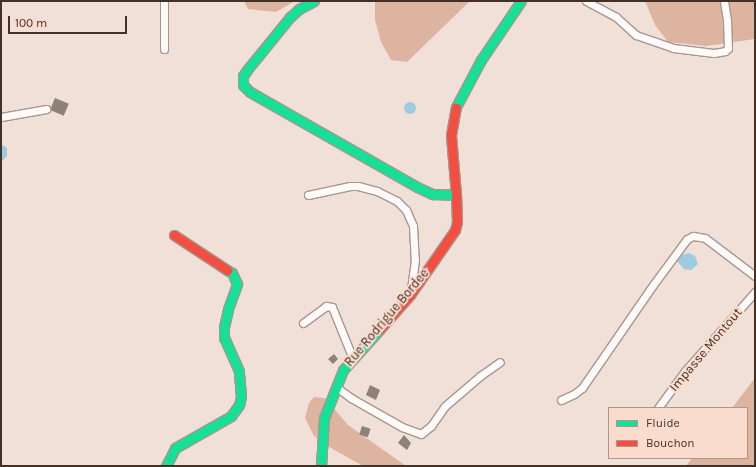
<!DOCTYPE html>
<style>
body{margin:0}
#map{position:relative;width:756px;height:467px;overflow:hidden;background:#f0e0d8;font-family:Karla,sans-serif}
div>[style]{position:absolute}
.forest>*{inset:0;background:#ddb4a0}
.water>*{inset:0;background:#9dcbdf}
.round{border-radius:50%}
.building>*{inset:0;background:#8e8176;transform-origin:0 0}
.roads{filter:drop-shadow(1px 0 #a6978f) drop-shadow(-1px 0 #a6978f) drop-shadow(0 1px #a6978f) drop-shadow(0 -1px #a6978f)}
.street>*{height:7px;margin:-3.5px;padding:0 3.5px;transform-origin:3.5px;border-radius:3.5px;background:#fdfaf9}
.fast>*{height:9px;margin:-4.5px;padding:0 4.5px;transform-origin:4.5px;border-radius:4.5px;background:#16e098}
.jam>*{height:9px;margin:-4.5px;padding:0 4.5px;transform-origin:4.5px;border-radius:4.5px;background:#f24e42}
span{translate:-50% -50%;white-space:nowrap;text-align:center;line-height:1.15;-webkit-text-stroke:4px #fadcce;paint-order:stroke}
.street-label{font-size:13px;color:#433027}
.frame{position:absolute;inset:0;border:2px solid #433027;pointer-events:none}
.legend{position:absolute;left:608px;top:407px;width:140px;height:52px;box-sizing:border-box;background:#fadcce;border:1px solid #b1978b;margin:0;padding:5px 7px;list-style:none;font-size:12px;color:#433027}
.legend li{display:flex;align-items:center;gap:8px;height:20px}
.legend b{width:20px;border:1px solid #b1978b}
.scale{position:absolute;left:8px;top:16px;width:119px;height:18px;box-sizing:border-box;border:2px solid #433027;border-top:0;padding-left:5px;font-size:12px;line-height:14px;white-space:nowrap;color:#433027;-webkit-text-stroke:3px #fadcce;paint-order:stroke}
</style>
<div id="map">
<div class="forest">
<div style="clip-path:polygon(244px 1px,295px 1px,276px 12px,248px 9px)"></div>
<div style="clip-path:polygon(375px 1px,470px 1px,407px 62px,391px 60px,381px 42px,375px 20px)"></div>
<div style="clip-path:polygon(645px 1px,755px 1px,755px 39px,706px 46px,668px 42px,655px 25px)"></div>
<div style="clip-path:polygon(755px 378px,755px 466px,686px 466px,692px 458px,747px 458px,747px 408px,732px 408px)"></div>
<div style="clip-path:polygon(314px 397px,325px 398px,348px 425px,406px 466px,363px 466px,331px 448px,314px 436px,305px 418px,309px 403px)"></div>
</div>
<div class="water">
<div class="round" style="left:404px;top:102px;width:12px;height:12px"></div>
<div style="clip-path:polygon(1px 144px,7px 148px,7px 156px,1px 162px)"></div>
<div style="clip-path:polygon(689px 253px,695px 256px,698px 264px,691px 270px,684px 269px,677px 261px,682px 255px)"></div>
</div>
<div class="building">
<div style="left:55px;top:98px;width:15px;height:13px;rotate:23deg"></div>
<div style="clip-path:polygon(334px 354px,338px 359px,333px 364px,328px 359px)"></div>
<div style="clip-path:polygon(370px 385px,380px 390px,376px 400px,366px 395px)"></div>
<div style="left:362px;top:426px;width:9px;height:9px;rotate:18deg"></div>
<div style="clip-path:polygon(404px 435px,411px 443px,407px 450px,398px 443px)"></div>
</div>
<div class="roads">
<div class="street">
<div style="left:164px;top:1px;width:48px;rotate:90deg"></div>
<div style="left:586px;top:1px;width:34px;rotate:28deg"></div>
<div style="left:616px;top:17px;width:27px;rotate:42deg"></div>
<div style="left:636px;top:35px;width:39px;rotate:19deg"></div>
<div style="left:673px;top:48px;width:41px;rotate:7deg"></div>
<div style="left:714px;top:53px;width:11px;rotate:-10deg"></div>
<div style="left:725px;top:51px;width:4px;rotate:-45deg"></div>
<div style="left:728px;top:48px;width:28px;rotate:-92deg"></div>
<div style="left:727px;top:20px;width:19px;rotate:-99deg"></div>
<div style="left:1px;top:117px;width:46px;rotate:-10.1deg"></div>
<div style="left:308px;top:195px;width:43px;rotate:-12.1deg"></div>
<div style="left:350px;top:186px;width:8px"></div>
<div style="left:358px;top:186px;width:20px;rotate:15deg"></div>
<div style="left:377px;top:191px;width:22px;rotate:27deg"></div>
<div style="left:397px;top:201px;width:13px;rotate:45deg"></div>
<div style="left:406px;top:210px;width:17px;rotate:66deg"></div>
<div style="left:413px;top:226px;width:34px;rotate:87deg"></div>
<div style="left:415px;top:260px;width:34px;rotate:98deg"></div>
<div style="left:303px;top:323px;width:29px;rotate:-36deg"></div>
<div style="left:326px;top:306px;width:6px;rotate:9deg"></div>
<div style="left:332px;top:307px;width:56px;rotate:68deg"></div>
<div style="left:336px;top:387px;width:19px;rotate:36deg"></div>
<div style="left:351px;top:398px;width:59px;rotate:29.6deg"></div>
<div style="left:402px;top:427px;width:20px;rotate:20deg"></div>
<div style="left:421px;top:434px;width:13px;rotate:-39deg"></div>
<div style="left:431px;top:426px;width:24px;rotate:-55deg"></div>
<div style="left:445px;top:406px;width:46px;rotate:-40.6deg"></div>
<div style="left:480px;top:376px;width:24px;rotate:-35deg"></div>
<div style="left:561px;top:400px;width:14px;rotate:-25deg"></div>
<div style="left:574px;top:394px;width:10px;rotate:-37deg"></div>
<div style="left:582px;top:388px;width:125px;rotate:-55.4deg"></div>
<div style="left:653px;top:285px;width:57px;rotate:-53.5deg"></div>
<div style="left:687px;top:239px;width:7px;rotate:-27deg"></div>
<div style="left:693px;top:236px;width:12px;rotate:9deg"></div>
<div style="left:705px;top:238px;width:63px;rotate:37.2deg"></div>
<div style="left:658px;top:408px;width:46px;rotate:-53.9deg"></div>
<div style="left:685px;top:371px;width:106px;rotate:-48.5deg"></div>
</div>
<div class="fast">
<div style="left:314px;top:1px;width:17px;rotate:152deg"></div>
<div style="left:299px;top:9px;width:12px;rotate:138deg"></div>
<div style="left:290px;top:17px;width:68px;rotate:129.1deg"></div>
<div style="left:247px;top:70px;width:7px;rotate:124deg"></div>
<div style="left:243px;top:76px;width:9px;rotate:90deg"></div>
<div style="left:243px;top:85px;width:10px;rotate:45deg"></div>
<div style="left:250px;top:92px;width:192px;rotate:29.6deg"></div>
<div style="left:417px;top:187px;width:17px;rotate:25deg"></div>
<div style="left:432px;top:194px;width:24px;rotate:2deg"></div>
<div style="left:456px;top:107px;width:53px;rotate:-62deg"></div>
<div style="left:481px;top:60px;width:71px;rotate:-55.9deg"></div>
<div style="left:166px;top:466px;width:20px;rotate:-63deg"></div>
<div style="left:175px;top:448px;width:64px;rotate:-29.7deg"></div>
<div style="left:231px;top:416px;width:14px;rotate:-54deg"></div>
<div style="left:239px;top:405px;width:9px;rotate:-77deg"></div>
<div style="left:241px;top:396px;width:25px;rotate:-95deg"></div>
<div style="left:239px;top:371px;width:36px;rotate:-114deg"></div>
<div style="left:224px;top:338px;width:11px;rotate:-90deg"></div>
<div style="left:224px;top:327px;width:18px;rotate:-77deg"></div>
<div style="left:228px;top:309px;width:27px;rotate:-70deg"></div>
<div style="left:237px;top:284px;width:12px;rotate:-114deg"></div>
<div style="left:232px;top:273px;width:6px;rotate:-149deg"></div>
<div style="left:321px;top:466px;width:48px;rotate:-86.4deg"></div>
<div style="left:324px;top:418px;width:52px;rotate:-68.4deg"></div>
<div style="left:343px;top:370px;width:54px;rotate:-48deg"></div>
</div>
<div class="jam">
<div style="left:174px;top:235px;width:64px;rotate:33.4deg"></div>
<div style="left:379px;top:330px;width:47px;rotate:-48.5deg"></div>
<div style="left:410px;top:295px;width:79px;rotate:-55.3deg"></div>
<div style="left:455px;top:230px;width:8px;rotate:-76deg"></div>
<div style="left:457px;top:222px;width:27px;rotate:-92deg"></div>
<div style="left:456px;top:195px;width:60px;rotate:-94.8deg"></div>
<div style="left:451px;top:135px;width:28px;rotate:-80deg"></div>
</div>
</div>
<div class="street-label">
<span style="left:387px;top:318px;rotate:-50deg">Rue Rodrigue Bordee</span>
<span style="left:706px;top:350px;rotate:-50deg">Impasse Montout</span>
</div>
<div class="frame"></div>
<ul class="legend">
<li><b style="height:5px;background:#16e098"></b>Fluide</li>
<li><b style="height:5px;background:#f24e42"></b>Bouchon</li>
</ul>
<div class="scale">100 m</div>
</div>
